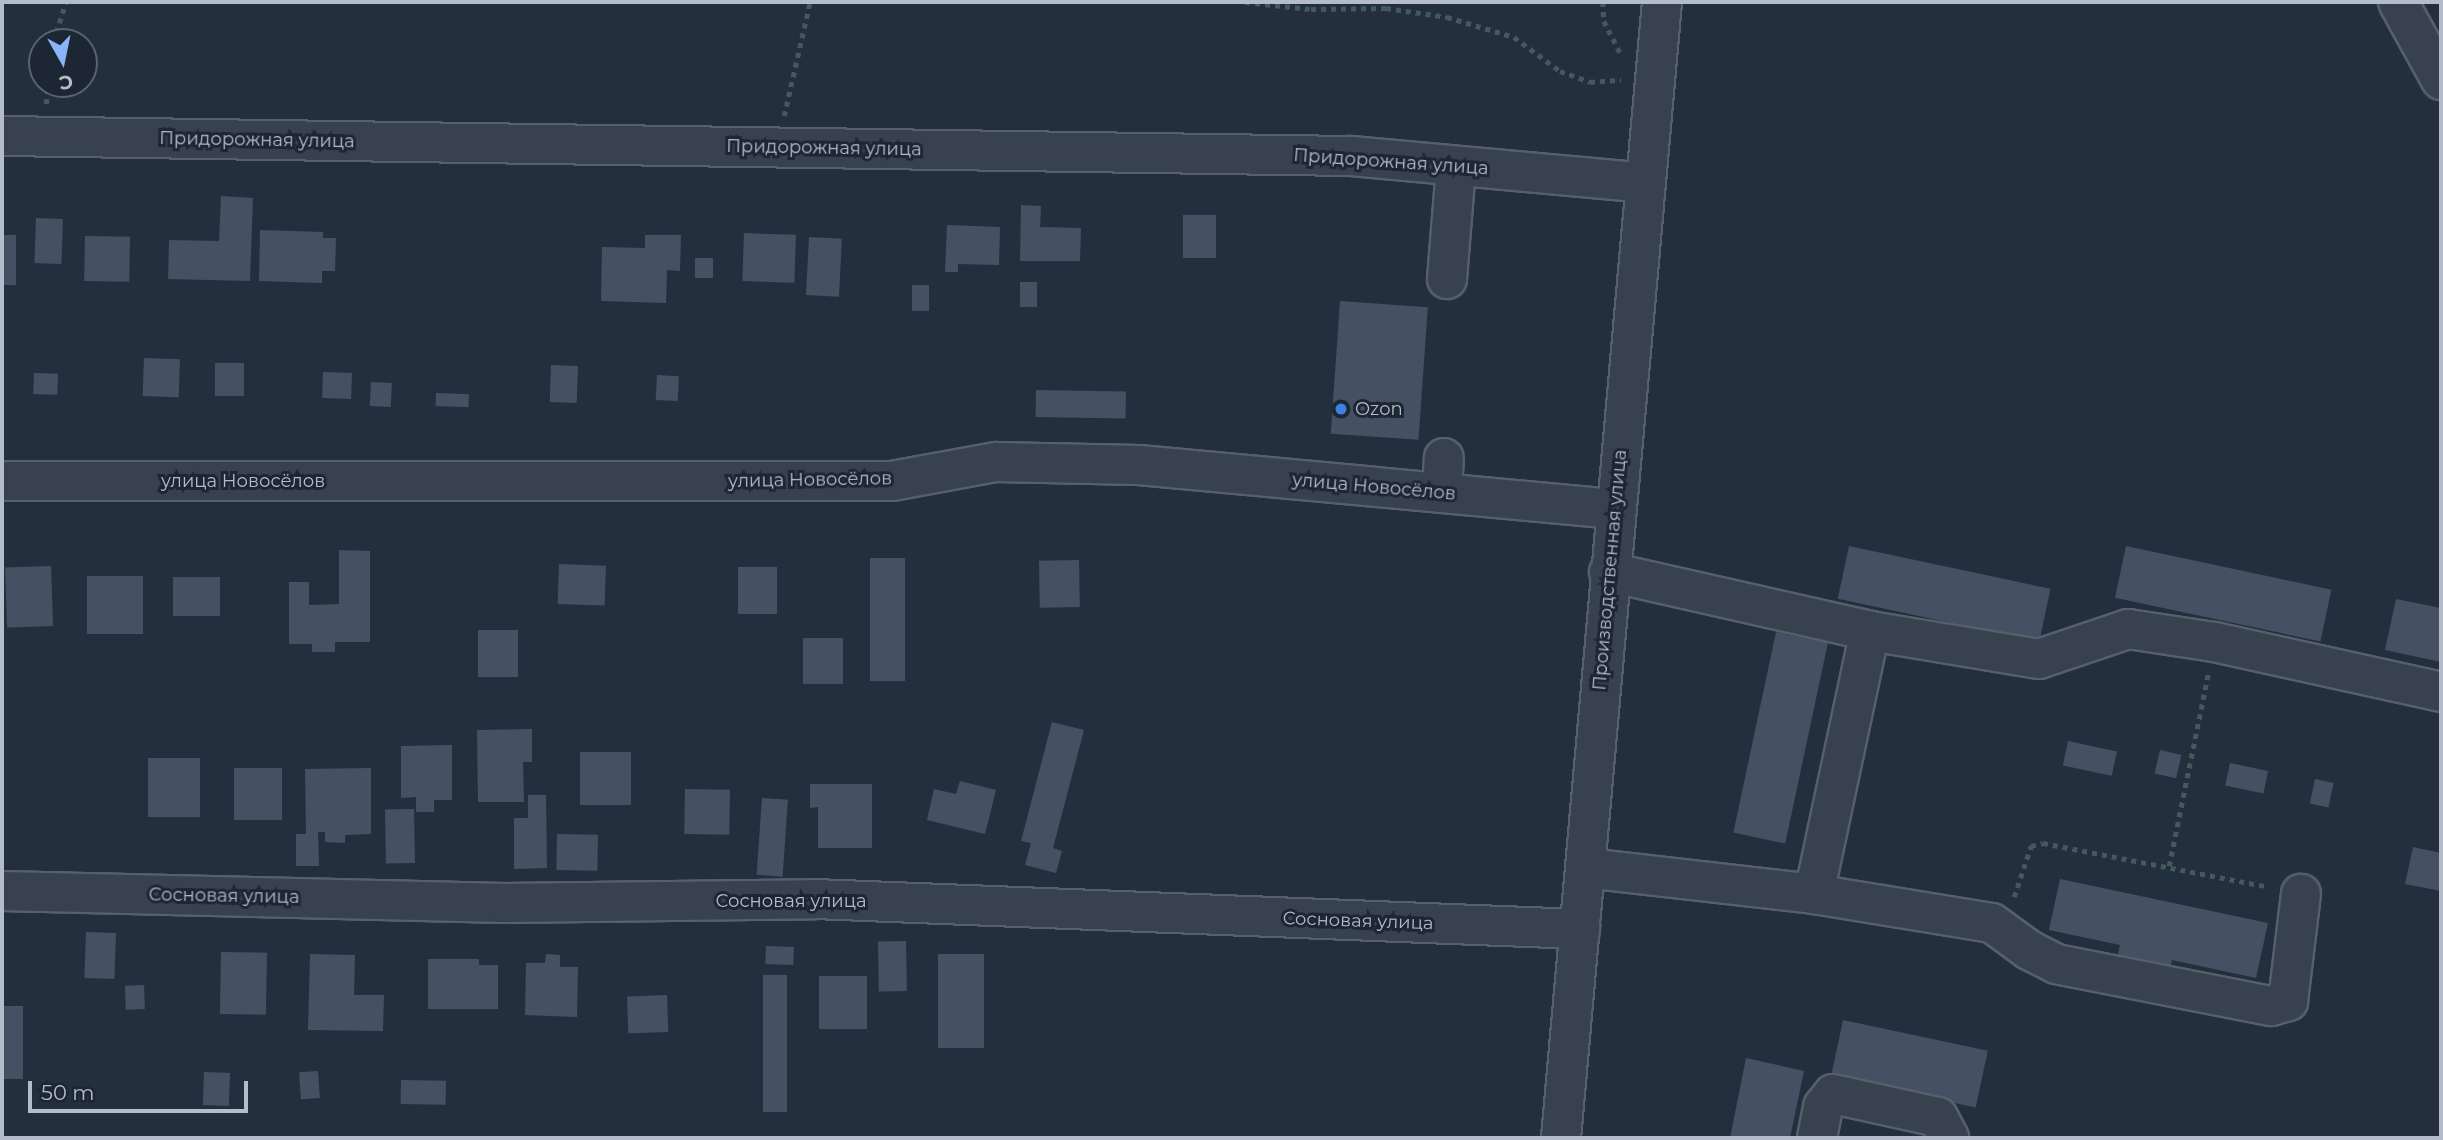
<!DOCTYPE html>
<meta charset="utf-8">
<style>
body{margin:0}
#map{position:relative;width:2443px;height:1140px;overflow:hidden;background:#242f3e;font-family:Montserrat,sans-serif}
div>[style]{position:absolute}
.building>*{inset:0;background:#455162;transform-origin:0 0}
.path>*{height:4.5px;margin-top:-2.25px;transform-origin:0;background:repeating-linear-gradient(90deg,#44595c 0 5px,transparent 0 10px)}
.roads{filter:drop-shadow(2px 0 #565f6c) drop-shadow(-2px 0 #565f6c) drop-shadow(0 2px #565f6c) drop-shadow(0 -2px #565f6c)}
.minor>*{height:38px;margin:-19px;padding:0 19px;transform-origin:19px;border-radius:19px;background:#38414e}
.dots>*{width:19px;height:19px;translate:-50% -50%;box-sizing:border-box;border:4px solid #1d2633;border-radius:50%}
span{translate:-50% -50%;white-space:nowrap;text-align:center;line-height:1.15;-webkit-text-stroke:6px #1d2633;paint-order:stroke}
.street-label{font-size:18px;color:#b4bcc9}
.poi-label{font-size:18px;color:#b4bcc9}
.left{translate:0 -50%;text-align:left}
.frame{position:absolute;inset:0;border:4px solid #b4bcc9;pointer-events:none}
.north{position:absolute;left:28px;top:28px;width:70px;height:70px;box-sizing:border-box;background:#1d2633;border:2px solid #59626f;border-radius:50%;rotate:171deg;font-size:19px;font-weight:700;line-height:28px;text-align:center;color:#b4bcc9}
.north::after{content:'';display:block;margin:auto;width:24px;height:32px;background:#8ab4f8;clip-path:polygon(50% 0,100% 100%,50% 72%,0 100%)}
.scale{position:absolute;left:28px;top:1081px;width:220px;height:32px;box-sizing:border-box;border:4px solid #b4bcc9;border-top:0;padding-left:9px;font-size:21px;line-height:24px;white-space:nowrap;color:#b4bcc9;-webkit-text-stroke:5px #1d2633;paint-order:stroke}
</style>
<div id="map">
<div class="building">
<div style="clip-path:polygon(221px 196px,253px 198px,250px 281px,168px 279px,169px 240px,219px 241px)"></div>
<div style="clip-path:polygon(1021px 205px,1041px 206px,1040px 227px,1081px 228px,1080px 261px,1020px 261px)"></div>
<div style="left:1183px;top:215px;width:33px;height:43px"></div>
<div style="left:36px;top:218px;width:27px;height:45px;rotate:2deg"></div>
<div style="clip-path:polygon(947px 225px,1000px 227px,999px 265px,958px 264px,958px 272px,945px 272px)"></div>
<div style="clip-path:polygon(260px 230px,323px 232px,323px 238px,336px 238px,335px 271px,322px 271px,322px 283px,259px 281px)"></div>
<div style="left:744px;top:233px;width:52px;height:48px;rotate:2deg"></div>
<div style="left:2px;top:235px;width:14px;height:50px"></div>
<div style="clip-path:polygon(645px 235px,681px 235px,680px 271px,667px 270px,666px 303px,601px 301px,602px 247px,645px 248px)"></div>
<div style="left:85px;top:236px;width:45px;height:45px;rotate:1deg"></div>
<div style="left:809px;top:237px;width:33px;height:58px;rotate:3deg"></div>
<div style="left:695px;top:258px;width:18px;height:20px"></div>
<div style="left:1020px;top:282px;width:17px;height:25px"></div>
<div style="left:912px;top:285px;width:17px;height:26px"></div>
<div style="left:1340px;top:301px;width:88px;height:133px;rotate:4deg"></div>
<div style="left:144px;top:358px;width:36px;height:38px;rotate:2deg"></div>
<div style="left:215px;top:363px;width:29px;height:33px"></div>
<div style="left:551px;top:365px;width:27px;height:37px;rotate:2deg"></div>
<div style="left:323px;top:372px;width:29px;height:26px;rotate:2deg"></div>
<div style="left:34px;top:373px;width:24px;height:21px;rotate:2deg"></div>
<div style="left:657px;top:375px;width:22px;height:25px;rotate:3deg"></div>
<div style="left:371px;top:382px;width:21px;height:24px;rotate:3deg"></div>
<div style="left:1036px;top:390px;width:90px;height:27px;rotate:1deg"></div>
<div style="left:436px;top:393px;width:33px;height:13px;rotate:2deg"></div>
<div style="left:1849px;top:546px;width:206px;height:54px;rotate:12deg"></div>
<div style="left:2126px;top:546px;width:210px;height:53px;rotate:12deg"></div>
<div style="clip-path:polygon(339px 550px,370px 551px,370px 642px,335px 642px,335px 652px,312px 652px,312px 644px,289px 644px,289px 582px,309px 582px,309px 605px,339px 604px)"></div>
<div style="left:870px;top:558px;width:35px;height:123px"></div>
<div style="left:1079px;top:560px;width:47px;height:40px;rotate:89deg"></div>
<div style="left:559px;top:564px;width:47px;height:40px;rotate:2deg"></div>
<div style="left:51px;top:566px;width:60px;height:46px;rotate:88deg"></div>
<div style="left:738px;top:567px;width:39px;height:47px"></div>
<div style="left:87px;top:576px;width:56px;height:58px"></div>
<div style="left:173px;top:577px;width:47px;height:39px"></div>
<div style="clip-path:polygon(2396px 599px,2441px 608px,2441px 662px,2385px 650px)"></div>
<div style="left:478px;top:630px;width:40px;height:47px"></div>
<div style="left:1776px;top:632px;width:53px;height:205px;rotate:12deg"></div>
<div style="left:803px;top:638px;width:40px;height:46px"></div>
<div style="clip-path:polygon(1052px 722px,1084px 730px,1053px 848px,1062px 851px,1056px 873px,1025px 865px,1031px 843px,1021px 841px)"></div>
<div style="clip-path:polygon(532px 729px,532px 762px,523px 762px,524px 802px,478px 802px,477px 730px)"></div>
<div style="left:2068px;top:741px;width:50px;height:25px;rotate:12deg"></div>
<div style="clip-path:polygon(452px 745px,452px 800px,434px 800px,434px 812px,416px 812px,416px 797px,401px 798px,401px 746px)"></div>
<div style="left:2160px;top:750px;width:22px;height:24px;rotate:13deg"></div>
<div style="left:580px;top:752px;width:51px;height:53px"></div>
<div style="left:148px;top:758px;width:52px;height:59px"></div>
<div style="left:2230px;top:763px;width:39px;height:23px;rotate:12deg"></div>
<div style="left:234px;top:768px;width:48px;height:52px"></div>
<div style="clip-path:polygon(371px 768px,371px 834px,345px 835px,345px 843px,325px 842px,325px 832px,318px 832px,319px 866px,296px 866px,296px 834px,306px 834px,305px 769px)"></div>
<div style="left:2315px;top:779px;width:19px;height:25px;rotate:12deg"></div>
<div style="clip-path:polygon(960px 781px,996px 790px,985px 834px,927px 820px,934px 789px,956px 794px)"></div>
<div style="clip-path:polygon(810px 784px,872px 784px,872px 848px,818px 848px,818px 807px,810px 808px)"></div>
<div style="left:685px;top:789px;width:45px;height:45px;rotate:1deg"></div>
<div style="clip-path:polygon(528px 795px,546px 795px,547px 868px,514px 869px,514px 818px,528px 818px)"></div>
<div style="left:762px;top:798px;width:26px;height:77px;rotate:4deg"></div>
<div style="left:414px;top:809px;width:54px;height:29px;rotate:89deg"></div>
<div style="left:557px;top:834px;width:41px;height:36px;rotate:1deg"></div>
<div style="clip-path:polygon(2413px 847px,2441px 853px,2441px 891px,2405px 884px)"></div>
<div style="clip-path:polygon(2060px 879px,2268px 923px,2256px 978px,2172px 960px,2169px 975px,2116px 963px,2120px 945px,2049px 930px)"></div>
<div style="left:86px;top:932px;width:30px;height:46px;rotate:2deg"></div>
<div style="left:906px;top:941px;width:50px;height:28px;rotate:89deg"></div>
<div style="left:766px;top:946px;width:28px;height:18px;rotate:2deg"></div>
<div style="left:221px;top:952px;width:46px;height:62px;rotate:1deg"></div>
<div style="clip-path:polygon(310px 954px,355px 955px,354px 995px,384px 995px,383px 1031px,308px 1030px)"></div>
<div style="clip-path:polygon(546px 954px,560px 955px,560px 967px,578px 967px,577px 1017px,525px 1015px,526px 963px,545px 963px)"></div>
<div style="left:938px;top:954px;width:46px;height:94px"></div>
<div style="clip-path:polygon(428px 959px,479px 959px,479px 965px,498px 965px,498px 1009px,428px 1009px)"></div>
<div style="left:763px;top:975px;width:24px;height:137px"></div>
<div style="left:819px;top:976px;width:48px;height:53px"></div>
<div style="left:144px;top:985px;width:24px;height:19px;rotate:88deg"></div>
<div style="left:667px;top:995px;width:37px;height:40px;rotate:88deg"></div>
<div style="left:2px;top:1006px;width:21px;height:73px"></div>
<div style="left:1843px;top:1020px;width:148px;height:58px;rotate:12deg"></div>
<div style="clip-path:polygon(1746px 1058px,1804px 1071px,1790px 1138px,1730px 1138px)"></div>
<div style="left:318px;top:1071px;width:27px;height:19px;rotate:86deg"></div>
<div style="left:204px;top:1072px;width:26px;height:33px;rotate:2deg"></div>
<div style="left:401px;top:1080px;width:45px;height:24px;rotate:1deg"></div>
</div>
<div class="path">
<div style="left:1245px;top:2px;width:66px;rotate:6.1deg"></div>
<div style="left:1311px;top:9px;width:75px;rotate:-0.8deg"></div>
<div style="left:1386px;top:8px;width:62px;rotate:8.4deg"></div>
<div style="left:1447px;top:17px;width:70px;rotate:16.6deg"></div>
<div style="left:1514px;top:37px;width:57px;rotate:36.5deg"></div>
<div style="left:1560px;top:71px;width:32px;rotate:20deg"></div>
<div style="left:1590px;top:82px;width:31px;rotate:-4deg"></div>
<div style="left:1603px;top:2px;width:19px;rotate:87deg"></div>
<div style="left:1604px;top:21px;width:39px;rotate:63deg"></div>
<div style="left:53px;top:42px;width:42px;rotate:-72deg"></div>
<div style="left:46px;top:104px;width:20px;rotate:-84deg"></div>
<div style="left:784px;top:116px;width:117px;rotate:-77.2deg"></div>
<div style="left:2169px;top:866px;width:196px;rotate:-78.5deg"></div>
<div style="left:2014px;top:897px;width:54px;rotate:-71.6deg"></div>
<div style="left:2031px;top:846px;width:12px;rotate:-14deg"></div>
<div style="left:2043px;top:843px;width:230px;rotate:11deg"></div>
</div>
<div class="roads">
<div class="minor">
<div style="left:2398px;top:2px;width:89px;rotate:61.1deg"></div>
<div style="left:2px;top:136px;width:1349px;rotate:0.85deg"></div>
<div style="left:1351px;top:156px;width:295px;rotate:5.2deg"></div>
<div style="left:1447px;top:279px;width:113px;rotate:-85.4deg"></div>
<div style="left:2px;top:481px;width:890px"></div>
<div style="left:892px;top:481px;width:106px;rotate:-10.4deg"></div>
<div style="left:996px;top:462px;width:143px;rotate:1.2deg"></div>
<div style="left:1139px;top:465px;width:478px;rotate:5.3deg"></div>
<div style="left:1442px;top:493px;width:35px;rotate:-87deg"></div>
<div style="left:1609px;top:572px;width:268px;rotate:12.7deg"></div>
<div style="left:1870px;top:631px;width:171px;rotate:9.4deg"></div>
<div style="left:2039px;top:659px;width:94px;rotate:-18.6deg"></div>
<div style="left:2128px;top:629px;width:87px;rotate:8.6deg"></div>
<div style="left:2214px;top:642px;width:232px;rotate:12.4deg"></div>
<div style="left:1586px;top:868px;width:229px;rotate:6.5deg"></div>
<div style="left:1814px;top:894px;width:180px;rotate:9.3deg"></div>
<div style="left:1992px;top:923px;width:46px;rotate:36.1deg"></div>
<div style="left:2029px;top:950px;width:30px;rotate:27deg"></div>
<div style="left:2056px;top:964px;width:219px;rotate:11.1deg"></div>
<div style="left:2271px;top:1006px;width:18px;rotate:-16deg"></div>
<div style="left:2288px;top:1001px;width:108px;rotate:-83.1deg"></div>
<div style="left:2px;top:891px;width:504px;rotate:1.36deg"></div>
<div style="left:506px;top:903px;width:309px;rotate:-0.7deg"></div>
<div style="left:815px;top:899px;width:766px;rotate:2.25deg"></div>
<div style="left:1814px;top:894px;width:269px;rotate:-78deg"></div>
<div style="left:1561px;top:1138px;width:1140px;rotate:-84.92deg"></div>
<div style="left:1817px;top:1138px;width:32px;rotate:-79deg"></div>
<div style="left:1823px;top:1107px;width:16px;rotate:-52deg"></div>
<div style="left:1833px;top:1094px;width:107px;rotate:12.4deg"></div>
<div style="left:1938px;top:1117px;width:24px;rotate:62deg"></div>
</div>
</div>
<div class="dots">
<div style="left:1341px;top:409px;background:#3f7fe0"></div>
</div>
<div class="street-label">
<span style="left:257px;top:140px;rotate:1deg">Придорожная улица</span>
<span style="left:824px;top:148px;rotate:1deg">Придорожная улица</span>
<span style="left:1391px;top:162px;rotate:4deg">Придорожная улица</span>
<span style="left:810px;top:480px;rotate:-1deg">улица Новосёлов</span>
<span style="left:243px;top:481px">улица Новосёлов</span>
<span style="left:1374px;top:487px;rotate:5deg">улица Новосёлов</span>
<span style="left:1610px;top:570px;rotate:-85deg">Производственная улица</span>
<span style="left:224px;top:896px;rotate:1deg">Сосновая улица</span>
<span style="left:791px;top:901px">Сосновая улица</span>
<span style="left:1358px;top:921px;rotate:2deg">Сосновая улица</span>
</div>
<div class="poi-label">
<span class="left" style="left:1355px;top:409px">Ozon</span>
</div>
<div class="frame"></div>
<div class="north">С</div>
<div class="scale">50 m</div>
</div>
